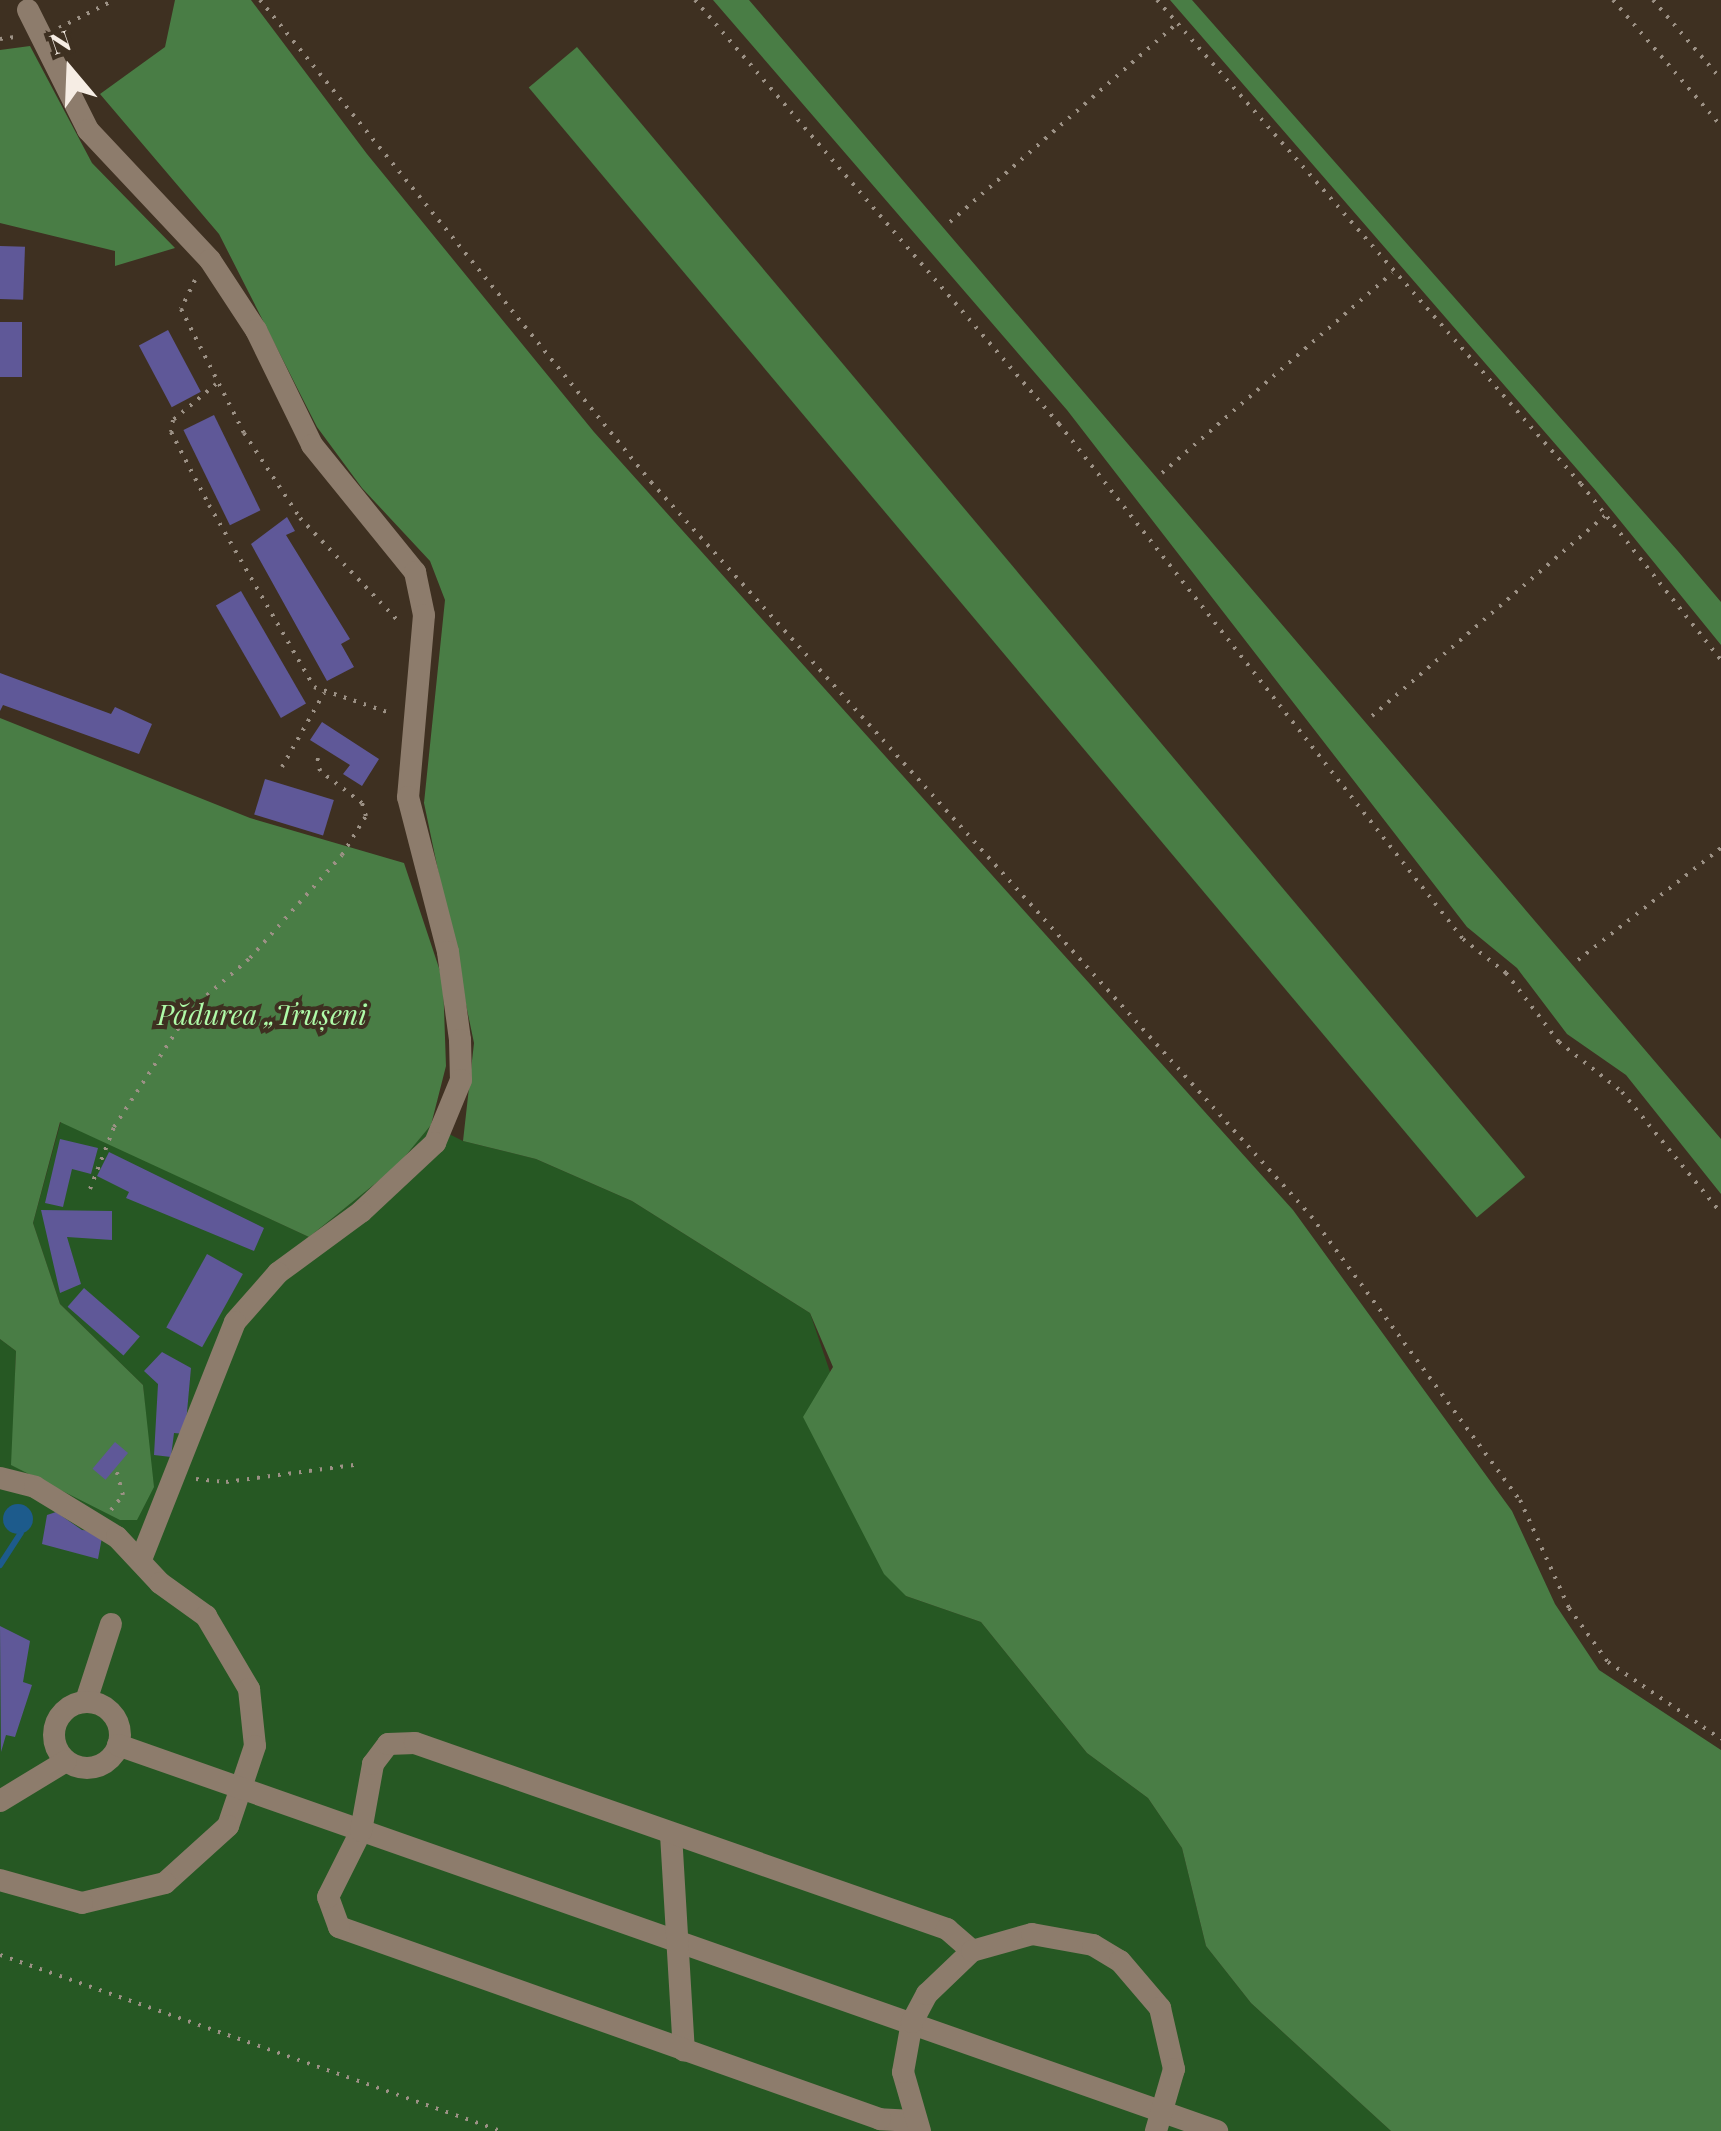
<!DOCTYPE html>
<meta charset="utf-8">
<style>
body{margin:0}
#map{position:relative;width:1721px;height:2131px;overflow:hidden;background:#3e3021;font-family:"Playfair Display",serif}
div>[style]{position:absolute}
.green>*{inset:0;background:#265823}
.forest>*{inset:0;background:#497d45;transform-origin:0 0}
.water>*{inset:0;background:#1d5b8c}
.round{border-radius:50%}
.stream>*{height:6px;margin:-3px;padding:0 3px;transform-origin:3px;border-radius:3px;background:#1d5b8c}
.building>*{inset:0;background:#5f5898;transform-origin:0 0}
.path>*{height:4px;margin-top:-2px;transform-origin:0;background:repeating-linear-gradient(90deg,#9c9185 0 2.5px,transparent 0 10.5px)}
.minor>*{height:22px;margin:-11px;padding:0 11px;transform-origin:11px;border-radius:11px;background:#8d7c6c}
.minor>.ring{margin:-11px;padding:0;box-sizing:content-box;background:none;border:22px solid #8d7c6c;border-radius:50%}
span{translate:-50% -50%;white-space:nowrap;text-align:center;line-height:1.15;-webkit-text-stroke:8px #3e3021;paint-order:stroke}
.park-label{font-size:28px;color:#affaa8;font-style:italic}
.north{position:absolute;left:20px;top:20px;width:100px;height:100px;-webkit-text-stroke:8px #3e3021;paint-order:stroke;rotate:341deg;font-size:28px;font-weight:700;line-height:40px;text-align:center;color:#f6ede4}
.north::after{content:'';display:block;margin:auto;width:35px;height:45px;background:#f6ede4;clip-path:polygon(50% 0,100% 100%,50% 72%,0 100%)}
</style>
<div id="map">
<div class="green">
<div style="clip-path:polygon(61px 1121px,309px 1237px,397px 1166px,431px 1125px,463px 1141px,536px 1159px,632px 1201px,810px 1313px,906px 1596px,981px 1622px,1087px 1753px,1148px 1798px,1182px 1848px,1206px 1946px,1251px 2003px,1391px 2131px,0 2131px,0 1339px,16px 1351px,12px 1465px,147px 1435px,143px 1385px,60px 1304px,33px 1223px)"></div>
</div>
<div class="forest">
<div style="clip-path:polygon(175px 0,251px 0,367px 154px,594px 432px,1293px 1210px,1512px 1511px,1555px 1604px,1599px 1670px,1721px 1750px,1721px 2131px,1391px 2131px,1251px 2003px,1206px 1946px,1182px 1848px,1148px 1798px,1087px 1753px,981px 1622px,906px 1596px,884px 1574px,803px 1417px,833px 1367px,810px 1313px,632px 1201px,536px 1159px,463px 1141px,474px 1043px,424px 803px,445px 600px,430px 561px,362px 488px,317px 427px,219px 234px,100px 94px,165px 47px)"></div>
<div style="clip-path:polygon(713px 0,749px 0,1721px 1139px,1721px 1194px,1626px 1075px,1567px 1034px,1517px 968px,1467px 927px,1067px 410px)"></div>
<div style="clip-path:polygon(1170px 0,1192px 0,1677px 550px,1721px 602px,1721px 645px,1596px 491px)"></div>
<div style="clip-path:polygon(30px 46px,92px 163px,175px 248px,115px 266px,115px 251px,0 223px,0 50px)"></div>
<div style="left:577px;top:47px;width:1475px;height:63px;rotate:50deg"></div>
<div style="clip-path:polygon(0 718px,250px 818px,404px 863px,443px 980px,446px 1066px,431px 1125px,397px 1166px,309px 1237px,60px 1122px,33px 1223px,60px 1304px,143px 1385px,154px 1487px,137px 1520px,120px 1520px,11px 1465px,16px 1351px,0 1339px)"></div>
</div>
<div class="water">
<div class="round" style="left:3px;top:1504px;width:30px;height:30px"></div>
</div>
<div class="stream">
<div style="left:0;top:1565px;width:38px;rotate:-57deg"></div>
</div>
<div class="building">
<div style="left:0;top:246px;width:25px;height:53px;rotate:2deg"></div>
<div style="left:0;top:322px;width:22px;height:55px"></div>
<div style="left:168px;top:330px;width:70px;height:33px;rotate:62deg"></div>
<div style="left:214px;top:415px;width:106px;height:34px;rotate:64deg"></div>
<div style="clip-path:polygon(287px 517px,295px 531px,286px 535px,350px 639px,341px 644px,354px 667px,327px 681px,251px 544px)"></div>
<div style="left:241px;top:591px;width:130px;height:29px;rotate:60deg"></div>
<div style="clip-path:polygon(0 673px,111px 714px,115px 707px,152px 724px,139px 754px,3px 705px,0 711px)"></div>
<div style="clip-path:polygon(322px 722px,379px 759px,362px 786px,343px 774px,350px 765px,310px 740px)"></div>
<div style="left:265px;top:779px;width:72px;height:37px;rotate:17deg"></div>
<div style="clip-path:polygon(60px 1139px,98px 1148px,91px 1174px,72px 1169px,63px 1207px,45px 1203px)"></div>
<div style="clip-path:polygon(109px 1152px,264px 1228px,254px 1251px,126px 1198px,129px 1192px,97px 1176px)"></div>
<div style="clip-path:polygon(41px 1210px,112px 1211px,112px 1240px,67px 1237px,81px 1284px,60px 1293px)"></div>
<div style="left:207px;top:1254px;width:41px;height:84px;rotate:29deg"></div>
<div style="left:84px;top:1288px;width:74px;height:25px;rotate:41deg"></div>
<div style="clip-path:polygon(162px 1352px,191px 1368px,185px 1434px,174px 1433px,171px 1457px,154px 1455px,158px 1384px,144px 1371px)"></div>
<div style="left:115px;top:1442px;width:17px;height:35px;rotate:40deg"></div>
<div style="clip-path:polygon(56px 1512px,82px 1530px,103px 1532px,98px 1559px,42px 1544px,47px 1515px)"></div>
<div style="clip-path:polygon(0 1626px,30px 1641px,23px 1682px,32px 1685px,15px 1737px,6px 1735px,1px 1752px)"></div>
</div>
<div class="path">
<div style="left:260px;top:0;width:621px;rotate:50.95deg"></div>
<div style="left:651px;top:482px;width:987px;rotate:48.04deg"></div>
<div style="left:1311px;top:1216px;width:353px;rotate:53.7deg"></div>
<div style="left:1520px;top:1500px;width:119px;rotate:65.6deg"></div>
<div style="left:1569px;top:1608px;width:67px;rotate:54.2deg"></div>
<div style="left:1608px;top:1662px;width:137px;rotate:34.3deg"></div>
<div style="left:695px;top:0;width:559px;rotate:49.35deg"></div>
<div style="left:1059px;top:424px;width:655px;rotate:51.89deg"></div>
<div style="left:1463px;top:939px;width:55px;rotate:38.3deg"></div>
<div style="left:1506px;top:973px;width:87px;rotate:52.5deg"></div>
<div style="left:1559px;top:1042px;width:80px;rotate:38.4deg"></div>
<div style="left:1622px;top:1092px;width:156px;rotate:50.7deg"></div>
<div style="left:1157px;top:0;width:643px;rotate:48.78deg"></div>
<div style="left:1581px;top:484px;width:225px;rotate:51.5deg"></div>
<div style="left:1613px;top:0;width:166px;rotate:49.4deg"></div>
<div style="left:1653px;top:0;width:104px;rotate:49.3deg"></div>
<div style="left:59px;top:28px;width:62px;rotate:-27deg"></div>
<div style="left:0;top:39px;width:15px;rotate:-8deg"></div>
<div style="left:950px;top:222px;width:300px;rotate:-41.2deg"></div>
<div style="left:195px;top:280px;width:32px;rotate:116deg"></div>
<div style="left:181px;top:309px;width:139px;rotate:63.1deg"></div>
<div style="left:244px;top:433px;width:102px;rotate:56.6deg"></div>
<div style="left:300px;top:518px;width:146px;rotate:46.4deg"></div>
<div style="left:216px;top:384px;width:56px;rotate:140.1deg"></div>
<div style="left:173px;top:420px;width:12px;rotate:99deg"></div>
<div style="left:171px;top:432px;width:82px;rotate:62.5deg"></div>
<div style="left:209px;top:505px;width:210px;rotate:60deg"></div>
<div style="left:314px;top:687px;width:83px;rotate:18.9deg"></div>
<div style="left:1162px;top:473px;width:305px;rotate:-41deg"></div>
<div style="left:1372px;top:716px;width:308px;rotate:-40.7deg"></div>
<div style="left:282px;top:767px;width:85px;rotate:-60.4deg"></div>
<div style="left:1578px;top:960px;width:182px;rotate:-38.1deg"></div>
<div style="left:90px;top:1189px;width:66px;rotate:-68.8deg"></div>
<div style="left:114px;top:1127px;width:141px;rotate:-56.9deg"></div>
<div style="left:191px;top:1009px;width:78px;rotate:-40.8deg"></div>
<div style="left:250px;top:958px;width:138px;rotate:-48.2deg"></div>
<div style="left:342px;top:855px;width:46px;rotate:-58.4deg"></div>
<div style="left:366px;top:816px;width:14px;rotate:-107deg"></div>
<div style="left:362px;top:803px;width:53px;rotate:-142.7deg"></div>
<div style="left:320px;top:771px;width:15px;rotate:-101deg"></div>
<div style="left:196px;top:1479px;width:30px;rotate:6deg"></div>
<div style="left:226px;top:1482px;width:129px;rotate:-7.6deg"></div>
<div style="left:111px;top:1510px;width:19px;rotate:-51deg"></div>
<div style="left:123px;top:1495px;width:28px;rotate:-105deg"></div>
<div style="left:0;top:1955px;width:531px;rotate:19.36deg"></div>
</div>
<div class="minor">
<div style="left:28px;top:10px;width:134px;rotate:63.4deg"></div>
<div style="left:88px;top:130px;width:178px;rotate:46.8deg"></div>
<div style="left:210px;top:260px;width:84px;rotate:56.7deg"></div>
<div style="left:256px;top:330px;width:128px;rotate:64deg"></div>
<div style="left:312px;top:445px;width:164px;rotate:51deg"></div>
<div style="left:415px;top:572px;width:44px;rotate:78.2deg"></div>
<div style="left:424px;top:615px;width:183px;rotate:95deg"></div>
<div style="left:408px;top:797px;width:160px;rotate:75.5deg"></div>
<div style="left:448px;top:952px;width:89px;rotate:82.2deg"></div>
<div style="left:460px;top:1040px;width:40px;rotate:88.6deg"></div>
<div style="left:461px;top:1080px;width:68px;rotate:112.4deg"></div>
<div style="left:435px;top:1143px;width:101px;rotate:137deg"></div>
<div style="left:361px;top:1212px;width:103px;rotate:143.7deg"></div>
<div style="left:278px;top:1273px;width:65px;rotate:131.3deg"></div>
<div style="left:235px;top:1322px;width:255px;rotate:111.6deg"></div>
<div style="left:0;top:1478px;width:36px;rotate:14deg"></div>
<div style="left:35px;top:1487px;width:96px;rotate:31.4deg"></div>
<div style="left:117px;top:1537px;width:63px;rotate:46.9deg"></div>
<div style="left:160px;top:1583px;width:57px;rotate:35.7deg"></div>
<div style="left:206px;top:1616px;width:85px;rotate:59.5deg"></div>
<div style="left:249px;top:1689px;width:57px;rotate:84deg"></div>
<div style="left:255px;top:1746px;width:84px;rotate:108.6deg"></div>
<div style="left:228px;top:1826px;width:85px;rotate:137.9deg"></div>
<div style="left:165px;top:1883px;width:85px;rotate:166.5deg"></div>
<div style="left:82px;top:1903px;width:85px;rotate:-164.3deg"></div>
<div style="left:86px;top:1701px;width:81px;rotate:-72deg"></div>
<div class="ring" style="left:54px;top:1702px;width:44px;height:44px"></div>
<div style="left:118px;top:1745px;width:1165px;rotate:19.35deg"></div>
<div style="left:0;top:1801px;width:77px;rotate:-31.2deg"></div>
<div style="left:671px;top:1834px;width:217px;rotate:86.6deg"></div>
<div style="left:914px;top:2121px;width:34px;rotate:-177deg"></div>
<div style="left:880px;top:2119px;width:574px;rotate:-160.46deg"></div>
<div style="left:339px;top:1927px;width:32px;rotate:-110deg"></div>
<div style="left:328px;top:1897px;width:74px;rotate:-63.4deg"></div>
<div style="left:361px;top:1831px;width:68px;rotate:-79.8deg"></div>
<div style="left:373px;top:1764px;width:25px;rotate:-53deg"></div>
<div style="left:388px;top:1744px;width:27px;rotate:-2deg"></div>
<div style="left:415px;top:1743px;width:564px;rotate:19.27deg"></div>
<div style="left:947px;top:1929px;width:33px;rotate:41deg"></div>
<div style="left:920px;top:2131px;width:61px;rotate:-106.1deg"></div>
<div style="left:903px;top:2072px;width:51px;rotate:-79.8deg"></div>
<div style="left:912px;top:2022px;width:32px;rotate:-62deg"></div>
<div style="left:927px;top:1994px;width:62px;rotate:-43.7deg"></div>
<div style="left:972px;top:1951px;width:62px;rotate:-15.8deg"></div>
<div style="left:1032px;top:1934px;width:62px;rotate:10.2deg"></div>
<div style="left:1093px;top:1945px;width:31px;rotate:31deg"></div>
<div style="left:1120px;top:1961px;width:62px;rotate:49.6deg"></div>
<div style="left:1160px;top:2008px;width:63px;rotate:77.1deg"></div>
<div style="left:1174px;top:2069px;width:65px;rotate:106.2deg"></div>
</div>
<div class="park-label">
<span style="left:262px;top:1014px">Pădurea „Trușeni</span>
</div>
<div class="north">N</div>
</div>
